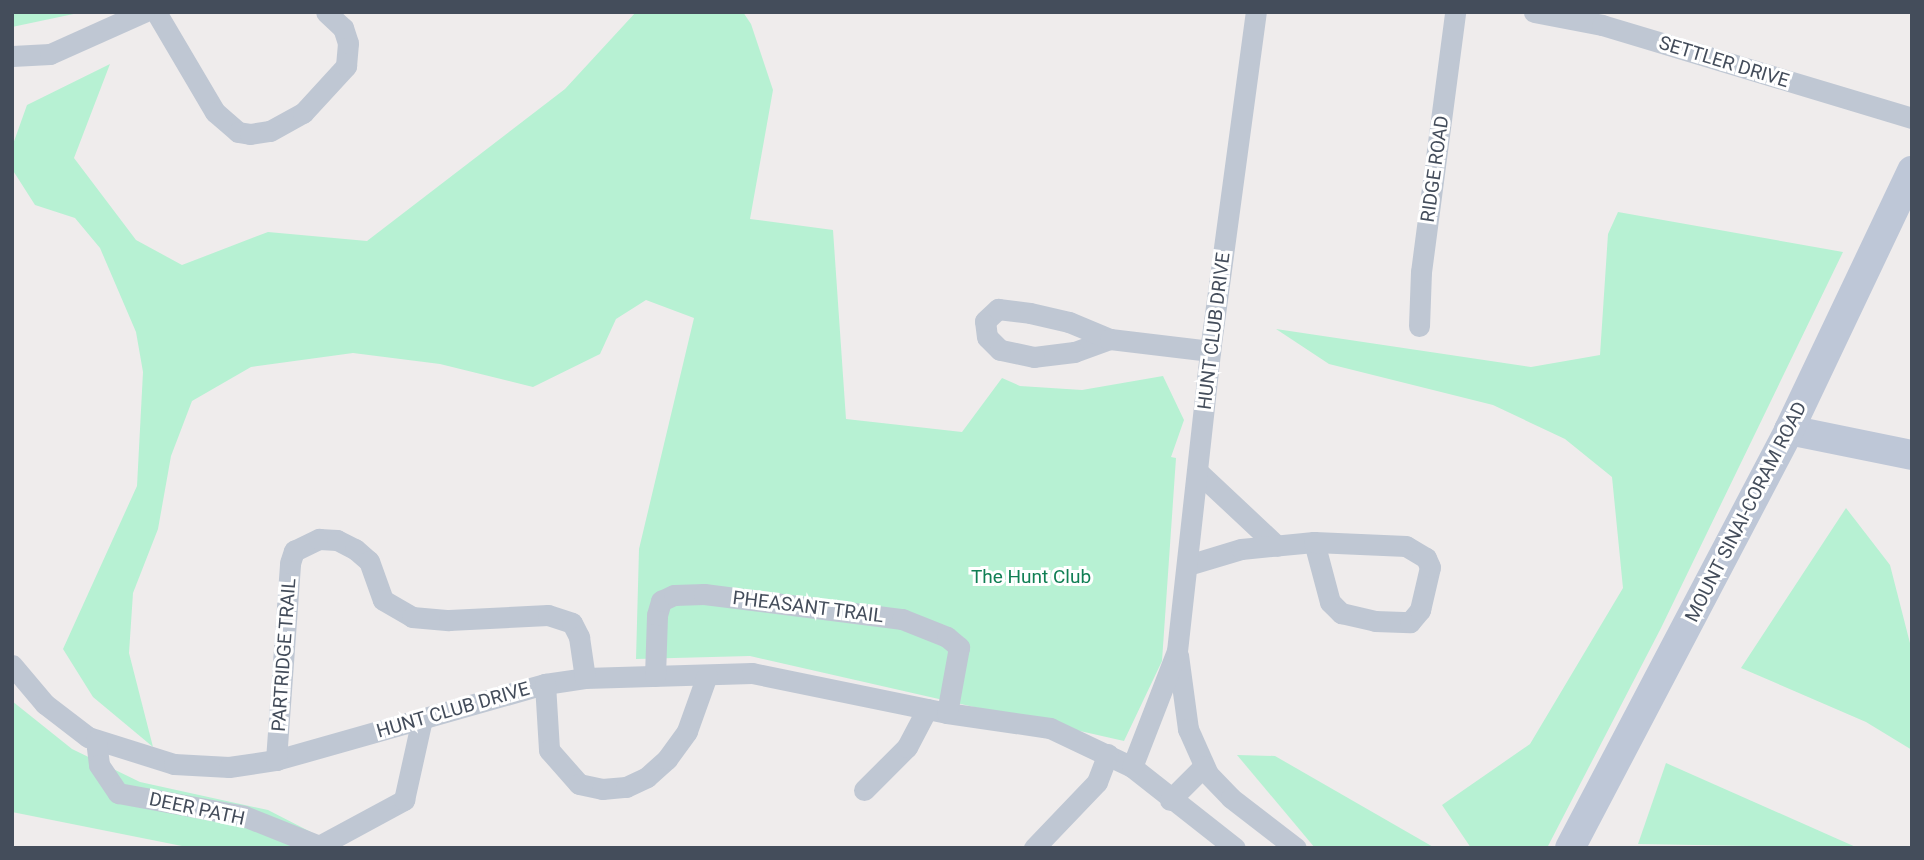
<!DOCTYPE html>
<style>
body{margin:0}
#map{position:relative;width:1924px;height:860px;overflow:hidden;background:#efecec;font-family:Roboto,sans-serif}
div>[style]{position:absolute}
.green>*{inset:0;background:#b7f1d3}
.street>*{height:21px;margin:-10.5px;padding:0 10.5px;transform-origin:10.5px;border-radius:10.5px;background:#bfc7d3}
.secondary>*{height:30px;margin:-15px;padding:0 15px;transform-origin:15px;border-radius:15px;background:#bec7d7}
span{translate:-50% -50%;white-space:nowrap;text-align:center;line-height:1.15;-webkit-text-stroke:6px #fff;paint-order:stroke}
.street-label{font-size:19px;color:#444d5b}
.park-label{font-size:19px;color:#117f54}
.frame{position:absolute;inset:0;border:14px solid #444d5b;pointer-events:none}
</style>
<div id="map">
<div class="green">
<div style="clip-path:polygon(12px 12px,83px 12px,12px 27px)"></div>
<div style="clip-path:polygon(636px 12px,743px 12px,751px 24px,773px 90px,750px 219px,833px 230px,846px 419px,962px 432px,1002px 378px,1020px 386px,1082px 390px,1163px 376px,1184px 420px,1171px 457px,1176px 458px,1162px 661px,1124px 741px,750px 656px,636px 659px,639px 549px,694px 318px,646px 300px,616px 319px,600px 354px,533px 387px,440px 364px,353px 353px,251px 367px,192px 401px,171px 456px,158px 529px,133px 593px,129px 653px,153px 747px,93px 697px,63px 649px,137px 486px,143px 372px,136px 332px,100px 248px,75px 218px,35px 205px,12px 169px,12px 147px,27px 105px,110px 64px,74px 158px,136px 240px,182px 265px,268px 232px,367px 241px,565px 89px)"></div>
<div style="clip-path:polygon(1618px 212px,1843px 252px,1661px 628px,1547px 848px,1471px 848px,1442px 805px,1530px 744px,1623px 588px,1612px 477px,1565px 439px,1493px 405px,1329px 364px,1276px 329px,1531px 367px,1600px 355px,1608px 234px)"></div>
<div style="clip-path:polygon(1846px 508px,1890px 565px,1912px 651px,1912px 750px,1866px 722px,1741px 668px)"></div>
<div style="clip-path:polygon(12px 701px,72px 749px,140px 782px,268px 810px,342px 848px,192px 848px,12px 812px)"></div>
<div style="clip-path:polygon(1237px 755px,1275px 756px,1435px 848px,1315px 848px)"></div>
<div style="clip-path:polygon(1666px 763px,1858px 848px,1638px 844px)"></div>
</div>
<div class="street">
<div style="left:156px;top:12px;width:116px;rotate:59.5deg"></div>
<div style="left:215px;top:112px;width:30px;rotate:41deg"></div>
<div style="left:238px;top:132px;width:12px;rotate:9deg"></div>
<div style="left:250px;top:134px;width:20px;rotate:-9deg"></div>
<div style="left:270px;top:131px;width:38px;rotate:-29deg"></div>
<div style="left:303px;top:113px;width:64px;rotate:-47.5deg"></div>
<div style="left:346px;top:66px;width:23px;rotate:-85deg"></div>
<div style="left:348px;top:43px;width:16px;rotate:-108deg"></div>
<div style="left:343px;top:28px;width:23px;rotate:-137deg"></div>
<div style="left:1534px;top:12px;width:69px;rotate:10.8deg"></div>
<div style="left:1602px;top:25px;width:324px;rotate:16.7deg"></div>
<div style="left:12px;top:56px;width:38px;rotate:-3deg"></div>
<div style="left:50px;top:54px;width:103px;rotate:-24.1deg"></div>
<div style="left:1419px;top:326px;width:54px;rotate:-87.9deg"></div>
<div style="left:1421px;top:272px;width:262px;rotate:-82.5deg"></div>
<div style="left:1110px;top:339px;width:38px;rotate:160deg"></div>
<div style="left:1074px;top:352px;width:40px;rotate:172.9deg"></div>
<div style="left:1034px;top:357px;width:35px;rotate:-168deg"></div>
<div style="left:1000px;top:350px;width:18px;rotate:-135deg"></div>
<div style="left:987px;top:337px;width:16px;rotate:-97deg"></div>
<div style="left:985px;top:321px;width:18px;rotate:-43deg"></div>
<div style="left:998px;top:309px;width:32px;rotate:7deg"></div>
<div style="left:1030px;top:313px;width:40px;rotate:13deg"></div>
<div style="left:1069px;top:322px;width:44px;rotate:22.5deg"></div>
<div style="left:1110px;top:339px;width:101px;rotate:6.8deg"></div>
<div style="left:1198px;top:472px;width:108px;rotate:43.1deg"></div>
<div style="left:1188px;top:565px;width:55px;rotate:-16.8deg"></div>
<div style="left:1241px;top:549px;width:73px;rotate:-5.5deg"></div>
<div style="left:1314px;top:542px;width:62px;rotate:75.1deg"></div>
<div style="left:1330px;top:602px;width:16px;rotate:45deg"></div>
<div style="left:1341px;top:613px;width:35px;rotate:13deg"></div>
<div style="left:1375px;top:621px;width:35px;rotate:2deg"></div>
<div style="left:1410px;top:622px;width:16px;rotate:-50deg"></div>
<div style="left:1420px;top:610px;width:44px;rotate:-76.9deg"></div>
<div style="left:1430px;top:567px;width:10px;rotate:-114deg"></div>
<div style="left:1426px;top:558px;width:23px;rotate:-149deg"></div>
<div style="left:1406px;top:546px;width:92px;rotate:-177.5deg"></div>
<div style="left:1178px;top:655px;width:75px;rotate:82.3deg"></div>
<div style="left:1188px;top:729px;width:49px;rotate:66deg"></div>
<div style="left:1208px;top:774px;width:33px;rotate:46deg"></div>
<div style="left:1231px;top:798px;width:82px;rotate:37.6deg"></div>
<div style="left:12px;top:665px;width:51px;rotate:49.8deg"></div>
<div style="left:45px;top:704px;width:54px;rotate:37.5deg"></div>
<div style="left:88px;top:737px;width:90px;rotate:17.4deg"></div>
<div style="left:174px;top:764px;width:55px;rotate:3.1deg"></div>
<div style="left:229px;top:767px;width:48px;rotate:-8.5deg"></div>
<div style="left:276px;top:760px;width:280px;rotate:-15.8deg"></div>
<div style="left:545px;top:684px;width:40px;rotate:-8.5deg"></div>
<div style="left:585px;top:678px;width:167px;rotate:-1.7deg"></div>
<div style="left:752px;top:673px;width:199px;rotate:11.6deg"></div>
<div style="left:947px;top:713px;width:104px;rotate:8.3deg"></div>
<div style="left:1050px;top:728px;width:91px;rotate:25.4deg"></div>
<div style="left:1132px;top:767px;width:131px;rotate:38.2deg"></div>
<div style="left:655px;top:676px;width:61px;rotate:-88.1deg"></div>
<div style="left:657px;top:615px;width:15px;rotate:-74deg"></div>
<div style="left:661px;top:601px;width:14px;rotate:-25deg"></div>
<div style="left:674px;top:595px;width:30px;rotate:-2deg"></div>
<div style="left:704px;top:594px;width:200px;rotate:7.2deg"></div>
<div style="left:902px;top:619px;width:48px;rotate:21.8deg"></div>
<div style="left:947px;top:637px;width:16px;rotate:40deg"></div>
<div style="left:959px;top:647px;width:67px;rotate:100.3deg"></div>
<div style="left:545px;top:684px;width:66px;rotate:86.5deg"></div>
<div style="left:549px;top:750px;width:45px;rotate:48.6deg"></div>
<div style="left:579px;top:784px;width:24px;rotate:12deg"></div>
<div style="left:602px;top:789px;width:24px;rotate:-5deg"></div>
<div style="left:626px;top:787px;width:23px;rotate:-25deg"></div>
<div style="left:647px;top:777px;width:27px;rotate:-42deg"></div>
<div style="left:667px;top:759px;width:34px;rotate:-54deg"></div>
<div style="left:687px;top:731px;width:59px;rotate:-70.3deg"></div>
<div style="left:96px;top:740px;width:25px;rotate:83deg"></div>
<div style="left:99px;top:765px;width:34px;rotate:56deg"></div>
<div style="left:118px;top:793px;width:128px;rotate:10.3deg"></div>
<div style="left:244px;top:816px;width:81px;rotate:21.8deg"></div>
<div style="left:319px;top:846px;width:97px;rotate:-28.4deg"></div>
<div style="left:404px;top:800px;width:83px;rotate:-77.5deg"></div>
<div style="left:276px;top:760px;width:197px;rotate:-85.9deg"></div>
<div style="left:290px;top:563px;width:13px;rotate:-72deg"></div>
<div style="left:294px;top:551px;width:28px;rotate:-26deg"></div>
<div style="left:319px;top:539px;width:18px;rotate:3deg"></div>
<div style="left:337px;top:540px;width:20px;rotate:27deg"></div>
<div style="left:355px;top:549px;width:18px;rotate:41deg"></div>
<div style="left:369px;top:561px;width:41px;rotate:70.3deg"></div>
<div style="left:383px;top:600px;width:34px;rotate:30deg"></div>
<div style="left:412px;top:617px;width:37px;rotate:5deg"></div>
<div style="left:449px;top:620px;width:99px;rotate:-2.9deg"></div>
<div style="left:548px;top:615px;width:25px;rotate:18deg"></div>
<div style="left:572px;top:623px;width:16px;rotate:63deg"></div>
<div style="left:579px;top:637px;width:41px;rotate:81.7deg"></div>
<div style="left:1132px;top:767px;width:124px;rotate:-68.8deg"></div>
<div style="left:1177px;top:651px;width:302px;rotate:-83.7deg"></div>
<div style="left:1210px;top:351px;width:342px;rotate:-82.3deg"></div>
<div style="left:864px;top:790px;width:61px;rotate:-45deg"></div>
<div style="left:907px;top:747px;width:43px;rotate:-62.2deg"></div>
<div style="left:1170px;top:800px;width:48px;rotate:-45deg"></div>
<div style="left:1034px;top:848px;width:91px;rotate:-46.3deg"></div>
<div style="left:1097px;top:782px;width:30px;rotate:-69deg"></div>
</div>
<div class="secondary">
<div style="left:1789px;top:430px;width:126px;rotate:11.5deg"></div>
<div style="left:1570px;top:848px;width:472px;rotate:-62.3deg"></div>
<div style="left:1789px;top:430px;width:287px;rotate:-64.6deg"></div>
</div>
<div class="street-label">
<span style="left:1724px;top:62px;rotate:17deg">SETTLER DRIVE</span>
<span style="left:1435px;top:169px;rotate:-82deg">RIDGE ROAD</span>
<span style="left:1214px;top:331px;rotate:-83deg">HUNT CLUB DRIVE</span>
<span style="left:1746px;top:512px;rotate:-63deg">MOUNT SINAI-CORAM ROAD</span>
<span style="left:808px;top:607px;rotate:7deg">PHEASANT TRAIL</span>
<span style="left:284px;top:655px;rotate:-86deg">PARTRIDGE TRAIL</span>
<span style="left:453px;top:710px;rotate:-16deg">HUNT CLUB DRIVE</span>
<span style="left:197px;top:809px;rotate:12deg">DEER PATH</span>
</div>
<div class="park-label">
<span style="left:1031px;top:577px">The Hunt Club</span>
</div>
<div class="frame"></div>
</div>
